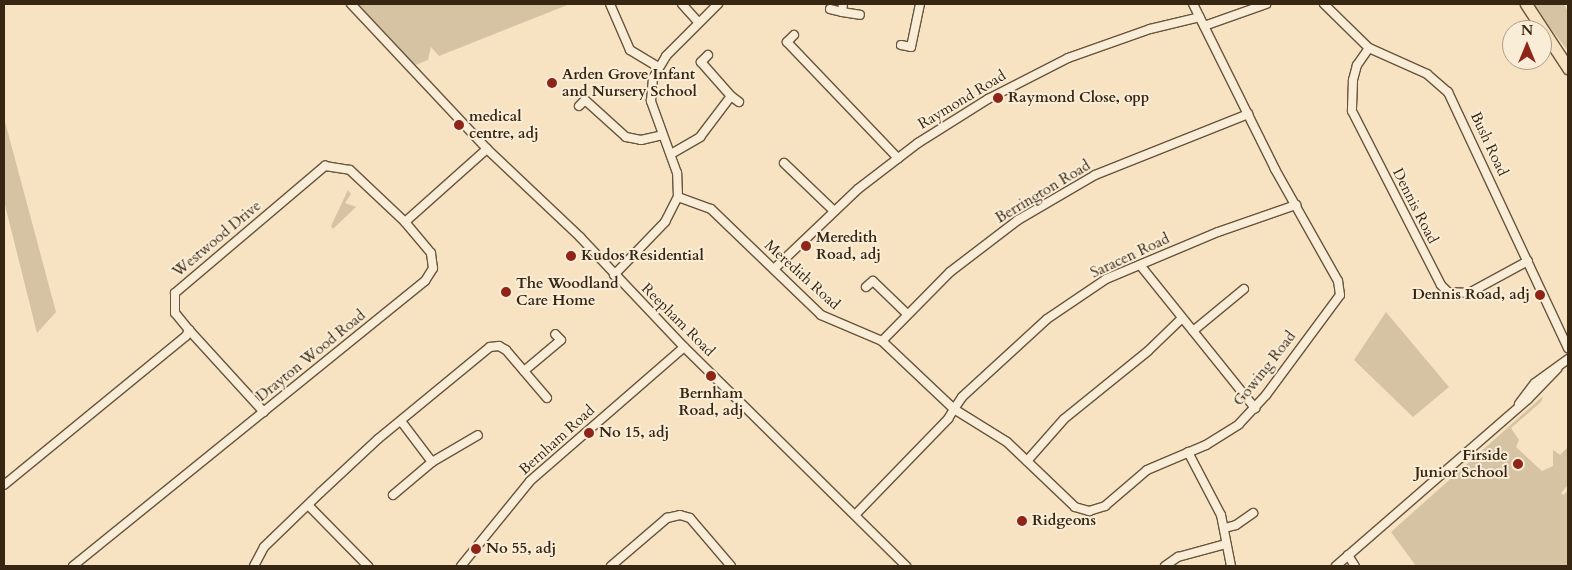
<!DOCTYPE html>
<style>
body{margin:0}
#map{position:relative;width:1572px;height:570px;overflow:hidden;background:#f7e3c2;font-family:Cardo,serif}
div>[style]{position:absolute}
.green>*{inset:0;background:#d6c3a4}
.roads{filter:drop-shadow(1px 0 #67553d) drop-shadow(-1px 0 #67553d) drop-shadow(0 1px #67553d) drop-shadow(0 -1px #67553d)}
.minor>*{height:8px;margin:-4px;padding:0 4px;transform-origin:4px;border-radius:4px;background:#faedd7}
.highway>*{height:11px;margin:-5.5px;padding:0 5.5px;transform-origin:5.5px;border-radius:5.5px;background:#f7e3c2}
.dots>*{width:14px;height:14px;translate:-50% -50%;box-sizing:border-box;border:2px solid #faedd7;border-radius:50%}
span{translate:-50% -50%;white-space:nowrap;text-align:center;line-height:1.15;-webkit-text-stroke:4px #faedd7;paint-order:stroke}
.poi-label{font-size:15px;color:#372611;font-weight:700}
.left{translate:0 -50%;text-align:left}
.right{translate:-100% -50%;text-align:right}
.street-label{font-size:15px;color:#372611}
.frame{position:absolute;inset:0;border:5px solid #372611;pointer-events:none}
.north{position:absolute;left:1502px;top:20px;width:50px;height:50px;box-sizing:border-box;background:#faedd7;border:1px solid #ac9d88;border-radius:50%;rotate:0deg;font-size:14px;font-weight:700;line-height:20px;text-align:center;color:#372611}
.north::after{content:'';display:block;margin:auto;width:18px;height:22px;background:#8f2418;clip-path:polygon(50% 0,100% 100%,50% 72%,0 100%)}
</style>
<div id="map">
<div class="green">
<div style="clip-path:polygon(356px 4px,570px 4px,439px 56px,431px 47px,428px 60px,413px 66px)"></div>
<div style="clip-path:polygon(1532px 4px,1564px 4px,1568px 12px,1568px 51px)"></div>
<div style="clip-path:polygon(4px 118px,56px 312px,37px 333px,4px 201px)"></div>
<div style="clip-path:polygon(348px 190px,351px 194px,345px 203px,356px 207px,333px 229px,331px 226px)"></div>
<div style="clip-path:polygon(1386px 312px,1449px 387px,1413px 417px,1354px 360px)"></div>
<div style="clip-path:polygon(1543px 396px,1541px 402px,1511px 428px,1519px 440px,1516px 447px,1542px 471px,1553px 466px,1553px 450px,1560px 455px,1568px 447px,1568px 485px,1561px 493px,1563px 495px,1568px 491px,1568px 566px,1416px 566px,1391px 532px)"></div>
</div>
<div class="roads">
<div class="minor">
<div style="left:351px;top:4px;width:199px;rotate:46.8deg"></div>
<div style="left:487px;top:149px;width:128px;rotate:43.4deg"></div>
<div style="left:580px;top:237px;width:151px;rotate:46.6deg"></div>
<div style="left:684px;top:347px;width:312px;rotate:44.6deg"></div>
<div style="left:610px;top:4px;width:50px;rotate:66.5deg"></div>
<div style="left:630px;top:50px;width:33px;rotate:31deg"></div>
<div style="left:682px;top:4px;width:25px;rotate:48deg"></div>
<div style="left:843px;top:4px;width:8px;rotate:97deg"></div>
<div style="left:842px;top:12px;width:18px;rotate:9deg"></div>
<div style="left:1324px;top:4px;width:63px;rotate:44.4deg"></div>
<div style="left:1369px;top:48px;width:64px;rotate:24.1deg"></div>
<div style="left:1427px;top:74px;width:28px;rotate:41deg"></div>
<div style="left:1448px;top:92px;width:283px;rotate:64.9deg"></div>
<div style="left:830px;top:9px;width:12px;rotate:14deg"></div>
<div style="left:1204px;top:26px;width:66px;rotate:-19.5deg"></div>
<div style="left:794px;top:35px;width:10px;rotate:135deg"></div>
<div style="left:787px;top:42px;width:161px;rotate:46.3deg"></div>
<div style="left:901px;top:45px;width:10px;rotate:11deg"></div>
<div style="left:911px;top:47px;width:44px;rotate:-78.2deg"></div>
<div style="left:1369px;top:48px;width:21px;rotate:125deg"></div>
<div style="left:1357px;top:65px;width:16px;rotate:105deg"></div>
<div style="left:1353px;top:80px;width:31px;rotate:92deg"></div>
<div style="left:1352px;top:111px;width:195px;rotate:62.9deg"></div>
<div style="left:1441px;top:285px;width:10px;rotate:45deg"></div>
<div style="left:1448px;top:292px;width:21px;rotate:3deg"></div>
<div style="left:1469px;top:293px;width:67px;rotate:-28.5deg"></div>
<div style="left:708px;top:55px;width:10px;rotate:135deg"></div>
<div style="left:701px;top:62px;width:45px;rotate:48.6deg"></div>
<div style="left:579px;top:106px;width:8px;rotate:-45deg"></div>
<div style="left:585px;top:100px;width:55px;rotate:42.1deg"></div>
<div style="left:626px;top:137px;width:15px;rotate:11deg"></div>
<div style="left:641px;top:140px;width:22px;rotate:-13deg"></div>
<div style="left:671px;top:154px;width:34px;rotate:-30deg"></div>
<div style="left:700px;top:137px;width:51px;rotate:-52.9deg"></div>
<div style="left:731px;top:96px;width:10px;rotate:37deg"></div>
<div style="left:784px;top:163px;width:69px;rotate:43.8deg"></div>
<div style="left:678px;top:197px;width:35px;rotate:20deg"></div>
<div style="left:711px;top:209px;width:153px;rotate:43.9deg"></div>
<div style="left:821px;top:315px;width:66px;rotate:23.1deg"></div>
<div style="left:882px;top:341px;width:99px;rotate:43.4deg"></div>
<div style="left:954px;top:409px;width:14px;rotate:-56deg"></div>
<div style="left:962px;top:397px;width:115px;rotate:-42.5deg"></div>
<div style="left:1047px;top:319px;width:71px;rotate:-34.1deg"></div>
<div style="left:1106px;top:279px;width:121px;rotate:-22.8deg"></div>
<div style="left:1218px;top:232px;width:83px;rotate:-19.1deg"></div>
<div style="left:1140px;top:265px;width:184px;rotate:51.2deg"></div>
<div style="left:774px;top:269px;width:116px;rotate:-43.6deg"></div>
<div style="left:858px;top:189px;width:76px;rotate:-37.5deg"></div>
<div style="left:918px;top:143px;width:83px;rotate:-32.2deg"></div>
<div style="left:988px;top:99px;width:90px;rotate:-27.1deg"></div>
<div style="left:1068px;top:58px;width:87px;rotate:-19.5deg"></div>
<div style="left:1150px;top:29px;width:51px;rotate:-13.5deg"></div>
<div style="left:614px;top:275px;width:74px;rotate:-46.1deg"></div>
<div style="left:665px;top:222px;width:28px;rotate:-63deg"></div>
<div style="left:678px;top:197px;width:24px;rotate:-92deg"></div>
<div style="left:677px;top:173px;width:77px;rotate:-109.9deg"></div>
<div style="left:651px;top:101px;width:23px;rotate:-85deg"></div>
<div style="left:653px;top:78px;width:26px;rotate:-59deg"></div>
<div style="left:666px;top:56px;width:74px;rotate:-45deg"></div>
<div style="left:866px;top:287px;width:9px;rotate:-41deg"></div>
<div style="left:873px;top:281px;width:47px;rotate:44.1deg"></div>
<div style="left:189px;top:330px;width:111px;rotate:47.6deg"></div>
<div style="left:1193px;top:331px;width:66px;rotate:-39.5deg"></div>
<div style="left:882px;top:341px;width:97px;rotate:-45.4deg"></div>
<div style="left:950px;top:272px;width:86px;rotate:-37.4deg"></div>
<div style="left:1018px;top:220px;width:89px;rotate:-30.3deg"></div>
<div style="left:1095px;top:175px;width:165px;rotate:-21.7deg"></div>
<div style="left:524px;top:371px;width:48px;rotate:-40deg"></div>
<div style="left:561px;top:340px;width:8px;rotate:-135deg"></div>
<div style="left:1519px;top:404px;width:26px;rotate:-53deg"></div>
<div style="left:1535px;top:383px;width:41px;rotate:-36deg"></div>
<div style="left:1188px;top:452px;width:71px;rotate:62.4deg"></div>
<div style="left:1221px;top:515px;width:52px;rotate:78.9deg"></div>
<div style="left:1027px;top:461px;width:56px;rotate:-48.6deg"></div>
<div style="left:1064px;top:419px;width:108px;rotate:-39deg"></div>
<div style="left:1148px;top:351px;width:47px;rotate:-44.1deg"></div>
<div style="left:432px;top:462px;width:53px;rotate:-30.4deg"></div>
<div style="left:4px;top:485px;width:235px;rotate:-39.3deg"></div>
<div style="left:186px;top:336px;width:7px;rotate:-63deg"></div>
<div style="left:189px;top:330px;width:22px;rotate:-129deg"></div>
<div style="left:175px;top:313px;width:20px;rotate:-90deg"></div>
<div style="left:175px;top:293px;width:197px;rotate:-40.3deg"></div>
<div style="left:325px;top:166px;width:25px;rotate:9deg"></div>
<div style="left:350px;top:170px;width:76px;rotate:43.4deg"></div>
<div style="left:393px;top:495px;width:51px;rotate:-40.2deg"></div>
<div style="left:432px;top:462px;width:51px;rotate:-127.1deg"></div>
<div style="left:308px;top:505px;width:86px;rotate:45.5deg"></div>
<div style="left:855px;top:515px;width:134px;rotate:-45.9deg"></div>
<div style="left:948px;top:419px;width:12px;rotate:-59deg"></div>
<div style="left:954px;top:409px;width:62px;rotate:31.9deg"></div>
<div style="left:1007px;top:442px;width:94px;rotate:43.7deg"></div>
<div style="left:1075px;top:507px;width:15px;rotate:16deg"></div>
<div style="left:1089px;top:511px;width:17px;rotate:-17deg"></div>
<div style="left:1105px;top:506px;width:55px;rotate:-40.6deg"></div>
<div style="left:1147px;top:470px;width:64px;rotate:-23deg"></div>
<div style="left:1206px;top:445px;width:39px;rotate:-32deg"></div>
<div style="left:1239px;top:424px;width:40px;rotate:-47deg"></div>
<div style="left:1266px;top:395px;width:124px;rotate:-53.5deg"></div>
<div style="left:1340px;top:295px;width:14px;rotate:-98deg"></div>
<div style="left:1338px;top:281px;width:129px;rotate:-119.4deg"></div>
<div style="left:1275px;top:169px;width:184px;rotate:-116.4deg"></div>
<div style="left:1225px;top:528px;width:11px;rotate:-15deg"></div>
<div style="left:1236px;top:525px;width:21px;rotate:-35deg"></div>
<div style="left:1348px;top:555px;width:13px;rotate:58deg"></div>
<div style="left:73px;top:566px;width:453px;rotate:-39deg"></div>
<div style="left:425px;top:281px;width:15px;rotate:-58deg"></div>
<div style="left:433px;top:268px;width:15px;rotate:-98deg"></div>
<div style="left:431px;top:253px;width:40px;rotate:-130deg"></div>
<div style="left:405px;top:222px;width:110px;rotate:-41.7deg"></div>
<div style="left:254px;top:566px;width:21px;rotate:-62deg"></div>
<div style="left:264px;top:547px;width:79px;rotate:-44deg"></div>
<div style="left:321px;top:492px;width:78px;rotate:-42.9deg"></div>
<div style="left:378px;top:439px;width:145px;rotate:-39.4deg"></div>
<div style="left:490px;top:347px;width:9px;rotate:-6deg"></div>
<div style="left:499px;top:346px;width:8px;rotate:30deg"></div>
<div style="left:506px;top:350px;width:63px;rotate:49.5deg"></div>
<div style="left:461px;top:566px;width:109px;rotate:-50.9deg"></div>
<div style="left:530px;top:481px;width:204px;rotate:-41deg"></div>
<div style="left:611px;top:566px;width:74px;rotate:-40.6deg"></div>
<div style="left:667px;top:518px;width:13px;rotate:-13deg"></div>
<div style="left:680px;top:515px;width:10px;rotate:17deg"></div>
<div style="left:690px;top:518px;width:63px;rotate:49.5deg"></div>
<div style="left:1165px;top:566px;width:16px;rotate:-35deg"></div>
<div style="left:1178px;top:557px;width:50px;rotate:-15.2deg"></div>
<div style="left:1336px;top:566px;width:254px;rotate:-41deg"></div>
<div style="left:1528px;top:399px;width:42px;rotate:-46deg"></div>
</div>
<div class="highway">
<div style="left:1526px;top:4px;width:77px;rotate:56.7deg"></div>
</div>
</div>
<div class="dots">
<div style="left:552px;top:83px;background:#8f2418"></div>
<div style="left:998px;top:98px;background:#8f2418"></div>
<div style="left:459px;top:125px;background:#8f2418"></div>
<div style="left:806px;top:246px;background:#8f2418"></div>
<div style="left:571px;top:256px;background:#8f2418"></div>
<div style="left:506px;top:292px;background:#8f2418"></div>
<div style="left:1540px;top:295px;background:#8f2418"></div>
<div style="left:711px;top:376px;background:#8f2418"></div>
<div style="left:589px;top:433px;background:#8f2418"></div>
<div style="left:1518px;top:464px;background:#8f2418"></div>
<div style="left:1022px;top:521px;background:#8f2418"></div>
<div style="left:476px;top:549px;background:#8f2418"></div>
</div>
<div class="poi-label">
<span class="left" style="left:562px;top:83px">Arden Grove Infant<br>and Nursery School</span>
<span class="left" style="left:1008px;top:98px">Raymond Close, opp</span>
<span class="left" style="left:469px;top:125px">medical<br>centre, adj</span>
<span class="left" style="left:816px;top:246px">Meredith<br>Road, adj</span>
<span class="left" style="left:581px;top:256px">Kudos Residential</span>
<span class="left" style="left:516px;top:292px">The Woodland<br>Care Home</span>
<span class="right" style="left:1530px;top:295px">Dennis Road, adj</span>
<span style="left:711px;top:402px">Bernham<br>Road, adj</span>
<span class="left" style="left:599px;top:433px">No 15, adj</span>
<span class="right" style="left:1508px;top:464px">Firside<br>Junior School</span>
<span class="left" style="left:1032px;top:521px">Ridgeons</span>
<span class="left" style="left:486px;top:549px">No 55, adj</span>
</div>
<div class="street-label">
<span style="left:962px;top:100px;rotate:-31deg">Raymond Road</span>
<span style="left:1489px;top:144px;rotate:65deg">Bush Road</span>
<span style="left:1043px;top:192px;rotate:-31deg">Berrington Road</span>
<span style="left:1415px;top:206px;rotate:63deg">Dennis Road</span>
<span style="left:217px;top:239px;rotate:-40deg">Westwood Drive</span>
<span style="left:1130px;top:256px;rotate:-25deg">Saracen Road</span>
<span style="left:802px;top:275px;rotate:42deg">Meredith Road</span>
<span style="left:678px;top:320px;rotate:45deg">Reepham Road</span>
<span style="left:311px;top:356px;rotate:-39deg">Drayton Wood Road</span>
<span style="left:1265px;top:369px;rotate:-52deg">Gowing Road</span>
<span style="left:557px;top:440px;rotate:-42deg">Bernham Road</span>
</div>
<div class="frame"></div>
<div class="north">N</div>
</div>
